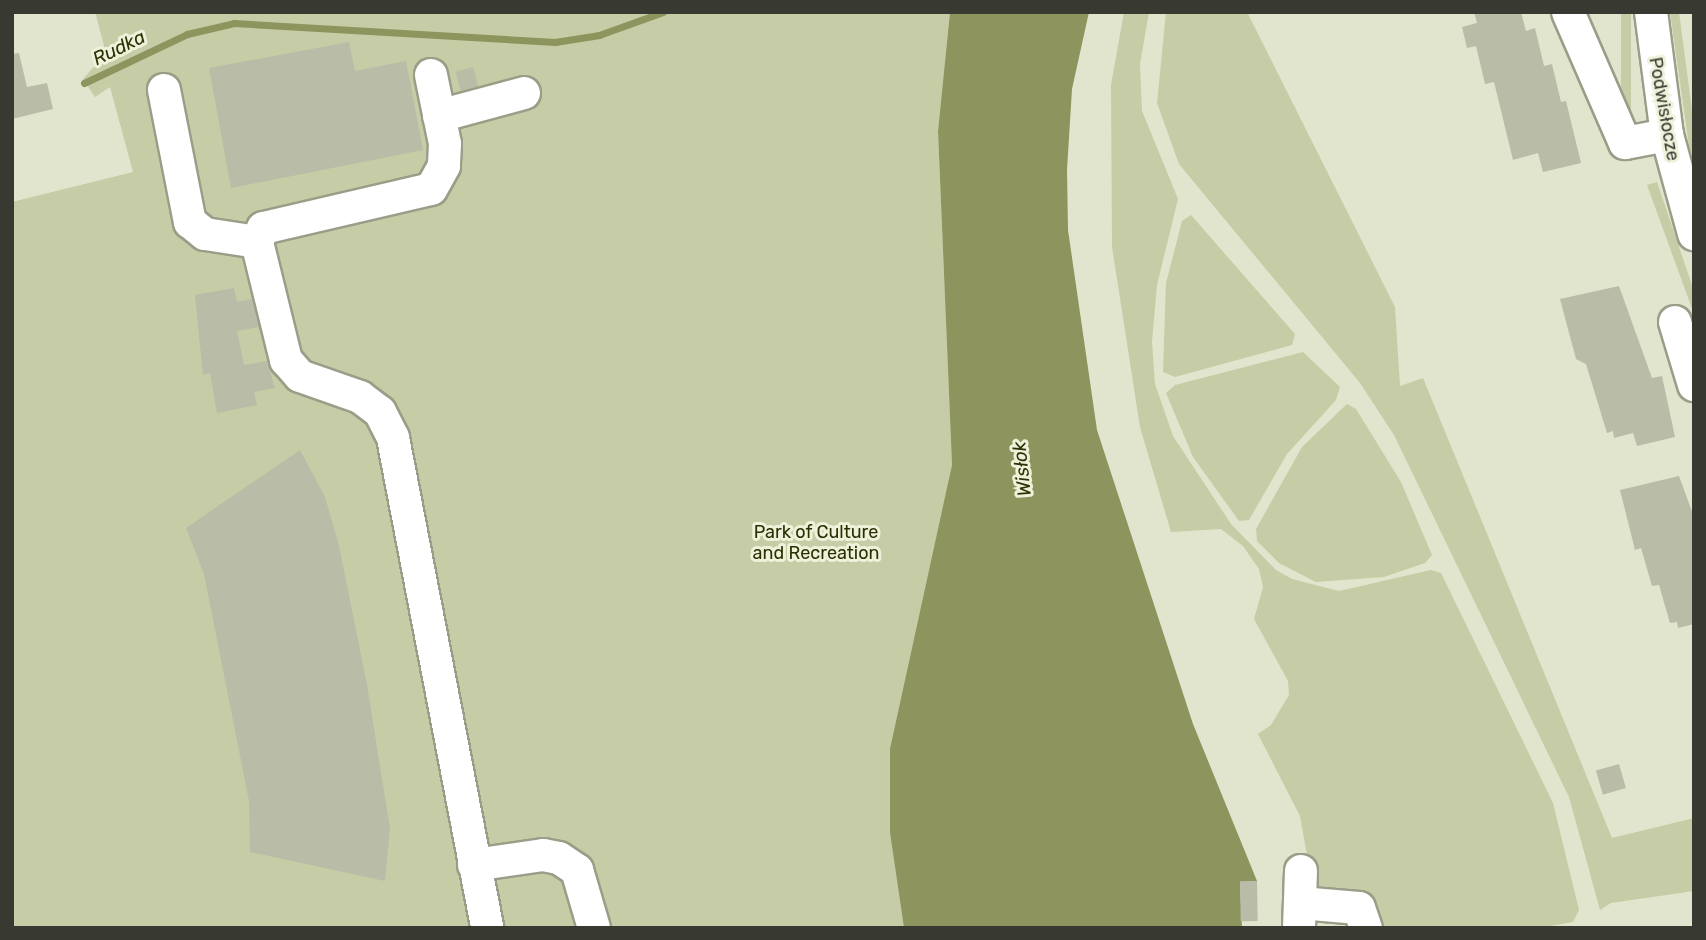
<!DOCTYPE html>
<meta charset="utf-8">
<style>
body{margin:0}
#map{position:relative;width:1706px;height:940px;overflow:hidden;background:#e1e5cd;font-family:Rubik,sans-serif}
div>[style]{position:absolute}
.green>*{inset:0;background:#c6cca5;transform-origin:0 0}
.water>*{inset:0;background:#8d945d}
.stream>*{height:7px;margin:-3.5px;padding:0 3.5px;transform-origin:3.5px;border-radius:3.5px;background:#8d945d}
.building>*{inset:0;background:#b9bca6;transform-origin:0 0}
.roads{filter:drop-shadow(2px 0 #9a9e88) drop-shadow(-2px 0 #9a9e88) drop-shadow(0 2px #9a9e88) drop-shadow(0 -2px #9a9e88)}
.minor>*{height:32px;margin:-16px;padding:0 16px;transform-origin:16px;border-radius:16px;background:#fff}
span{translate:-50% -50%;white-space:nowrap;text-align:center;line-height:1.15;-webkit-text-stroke:6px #eef2da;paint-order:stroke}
.street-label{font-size:18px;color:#383a31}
.park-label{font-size:18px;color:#2b2f02}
.water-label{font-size:19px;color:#2d3104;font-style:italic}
.frame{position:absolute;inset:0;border:14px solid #383a31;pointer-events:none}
</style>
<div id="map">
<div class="green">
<div style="clip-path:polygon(95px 12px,950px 12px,938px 131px,952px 465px,890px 833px,904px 928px,12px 928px,12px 202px,133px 172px,110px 87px,95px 97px,83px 79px,106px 53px)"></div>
<div style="clip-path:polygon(1124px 12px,1149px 12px,1140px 64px,1142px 111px,1178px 199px,1157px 285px,1152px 342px,1155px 384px,1173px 436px,1231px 524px,1276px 570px,1292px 579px,1339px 591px,1431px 570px,1441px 573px,1553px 803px,1579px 910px,1573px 922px,1539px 928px,1374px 928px,1305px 894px,1307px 855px,1300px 816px,1258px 734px,1271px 725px,1289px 695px,1288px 681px,1254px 619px,1263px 587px,1259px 569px,1243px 546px,1221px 529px,1171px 532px,1140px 427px,1112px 247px,1111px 85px)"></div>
<div style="clip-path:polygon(1166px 12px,1247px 12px,1395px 307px,1400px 386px,1423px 378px,1612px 838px,1694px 818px,1694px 891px,1611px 903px,1600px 910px,1569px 797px,1394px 435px,1360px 383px,1179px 164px,1157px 103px)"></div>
<div style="left:1621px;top:12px;width:10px;height:126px"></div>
<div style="clip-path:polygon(1670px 12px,1679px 12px,1694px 125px,1691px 160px)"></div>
<div style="clip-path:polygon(1657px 182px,1694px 291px,1694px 314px,1647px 185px)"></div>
<div style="clip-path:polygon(1191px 215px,1295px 334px,1292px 345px,1175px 377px,1163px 372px,1166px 283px,1182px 221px)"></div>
<div style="clip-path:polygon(1303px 352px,1340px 387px,1336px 400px,1287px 454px,1249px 520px,1239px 521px,1193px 457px,1166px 393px,1175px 385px)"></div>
<div style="clip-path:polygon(1347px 404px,1356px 409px,1401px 482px,1432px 555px,1425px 563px,1384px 577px,1316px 582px,1279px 563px,1257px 541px,1256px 529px,1302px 447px)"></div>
</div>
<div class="water">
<div style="clip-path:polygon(950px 12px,1089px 12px,1072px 89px,1067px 170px,1068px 230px,1097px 430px,1193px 724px,1257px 881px,1240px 882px,1242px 928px,904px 928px,890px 833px,890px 749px,952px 465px,938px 131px)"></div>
</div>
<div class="stream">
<div style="left:84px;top:83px;width:114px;rotate:-25.4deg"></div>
<div style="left:187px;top:34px;width:48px;rotate:-13.2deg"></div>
<div style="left:234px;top:23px;width:322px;rotate:3.4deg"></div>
<div style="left:555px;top:42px;width:45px;rotate:-9deg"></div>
<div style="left:599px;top:35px;width:68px;rotate:-19.8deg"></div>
</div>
<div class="building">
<div style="clip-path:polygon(1474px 12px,1521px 12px,1526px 31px,1535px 28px,1544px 66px,1552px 64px,1561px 102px,1566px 101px,1581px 163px,1543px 172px,1538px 153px,1513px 160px,1494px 82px,1485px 84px,1476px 46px,1467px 48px,1462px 27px,1477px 23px)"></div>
<div style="clip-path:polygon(349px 42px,355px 71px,406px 61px,423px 150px,231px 188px,209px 68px)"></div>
<div style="clip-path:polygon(19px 53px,27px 87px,47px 83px,53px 109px,12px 119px,12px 54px)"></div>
<div style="left:473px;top:67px;width:20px;height:18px;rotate:75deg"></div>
<div style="clip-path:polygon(1619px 286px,1652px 378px,1662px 376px,1675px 437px,1637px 446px,1633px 433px,1614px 438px,1613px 431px,1607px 433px,1586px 364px,1576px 359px,1560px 299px)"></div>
<div style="clip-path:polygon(234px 288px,237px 302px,252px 299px,259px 327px,237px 331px,244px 365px,267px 361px,275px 388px,254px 392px,257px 405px,217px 413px,210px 373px,203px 375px,195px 295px)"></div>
<div style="clip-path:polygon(300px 450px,325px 497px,339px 546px,367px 685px,390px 829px,385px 881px,250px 852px,249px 801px,204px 574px,186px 528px)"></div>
<div style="clip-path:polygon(1679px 476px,1694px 517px,1694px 624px,1678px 628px,1677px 622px,1670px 623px,1659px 585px,1652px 586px,1641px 548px,1635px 550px,1620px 490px)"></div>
<div style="left:1619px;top:764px;width:25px;height:24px;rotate:74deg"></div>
<div style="left:1257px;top:881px;width:40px;height:17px;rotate:89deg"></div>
</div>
<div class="roads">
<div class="minor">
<div style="left:1568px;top:12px;width:143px;rotate:66.5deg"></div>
<div style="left:1625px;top:143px;width:43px;rotate:-10.8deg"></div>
<div style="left:1651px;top:12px;width:124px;rotate:82.6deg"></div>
<div style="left:1667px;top:135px;width:103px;rotate:74.7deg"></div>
<div style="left:431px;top:75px;width:70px;rotate:78.5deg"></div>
<div style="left:445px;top:144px;width:22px;rotate:93deg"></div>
<div style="left:444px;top:166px;width:26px;rotate:119deg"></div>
<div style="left:431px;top:189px;width:172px;rotate:166.9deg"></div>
<div style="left:263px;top:228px;width:15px;rotate:113deg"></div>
<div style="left:257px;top:242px;width:122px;rotate:76.2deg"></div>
<div style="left:286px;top:360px;width:21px;rotate:49deg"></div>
<div style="left:300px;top:376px;width:64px;rotate:19.3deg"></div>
<div style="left:360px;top:397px;width:25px;rotate:37deg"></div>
<div style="left:380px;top:412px;width:29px;rotate:63deg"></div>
<div style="left:393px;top:438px;width:499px;rotate:79.1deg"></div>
<div style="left:164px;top:90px;width:135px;rotate:78.9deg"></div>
<div style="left:190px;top:222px;width:19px;rotate:39deg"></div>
<div style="left:205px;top:234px;width:53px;rotate:8.7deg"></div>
<div style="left:439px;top:116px;width:88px;rotate:-15.1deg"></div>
<div style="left:1675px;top:322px;width:66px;rotate:73.2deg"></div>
<div style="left:474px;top:865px;width:70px;rotate:-8.2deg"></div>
<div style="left:543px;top:855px;width:16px;rotate:11deg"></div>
<div style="left:559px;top:858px;width:22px;rotate:34deg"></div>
<div style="left:577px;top:870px;width:60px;rotate:73.7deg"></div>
<div style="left:1300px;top:903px;width:59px;rotate:4.8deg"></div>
<div style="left:1359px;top:908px;width:21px;rotate:71deg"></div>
<div style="left:1299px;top:928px;width:57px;rotate:-88deg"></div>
</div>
</div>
<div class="street-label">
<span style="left:1664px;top:109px;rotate:80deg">Podwisłocze</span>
</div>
<div class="park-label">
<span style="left:816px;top:543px">Park of Culture<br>and Recreation</span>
</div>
<div class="water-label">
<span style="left:119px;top:48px;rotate:-26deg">Rudka</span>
<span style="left:1022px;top:469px;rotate:-96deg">Wisłok</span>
</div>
<div class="frame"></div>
</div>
